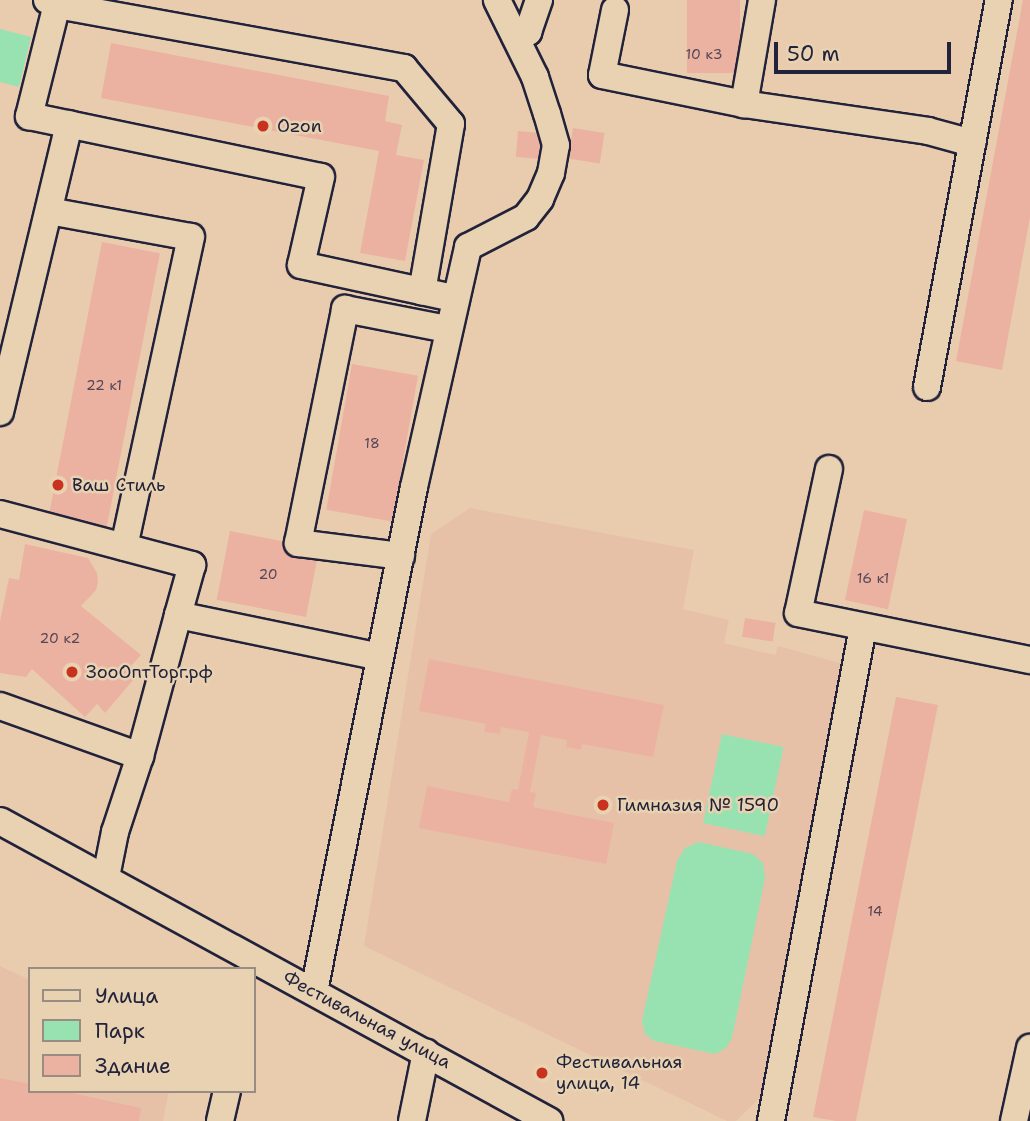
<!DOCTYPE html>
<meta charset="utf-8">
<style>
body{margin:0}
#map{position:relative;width:1030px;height:1121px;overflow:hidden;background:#e9ccae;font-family:"Shantell Sans",sans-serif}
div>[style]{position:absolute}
.built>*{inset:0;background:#e6c1a8}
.green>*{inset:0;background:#98e2b1;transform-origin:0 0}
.building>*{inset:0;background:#ebb2a2;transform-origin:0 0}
.roads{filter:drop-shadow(2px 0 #22223b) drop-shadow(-2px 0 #22223b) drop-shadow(0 2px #22223b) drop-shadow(0 -2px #22223b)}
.minor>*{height:26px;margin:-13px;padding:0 13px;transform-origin:13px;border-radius:13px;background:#e8d2b1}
.dots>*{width:19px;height:19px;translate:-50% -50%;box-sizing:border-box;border:4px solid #e8d2b1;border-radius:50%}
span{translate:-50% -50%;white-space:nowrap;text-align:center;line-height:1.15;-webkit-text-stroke:5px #e8d2b1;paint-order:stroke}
.number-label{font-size:14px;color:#544655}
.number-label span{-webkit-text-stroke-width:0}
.poi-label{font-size:18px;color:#22223b}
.left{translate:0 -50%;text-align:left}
.street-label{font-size:18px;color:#22223b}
.legend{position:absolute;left:28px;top:967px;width:228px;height:126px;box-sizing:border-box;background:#e8d2b1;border:2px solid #998c82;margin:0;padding:9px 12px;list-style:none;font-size:21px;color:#22223b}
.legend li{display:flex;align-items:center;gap:14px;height:35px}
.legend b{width:35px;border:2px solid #998c82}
.scale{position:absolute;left:774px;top:42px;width:177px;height:32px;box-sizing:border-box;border:4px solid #22223b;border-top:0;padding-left:9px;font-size:21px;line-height:24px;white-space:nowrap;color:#22223b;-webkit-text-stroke:5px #e8d2b1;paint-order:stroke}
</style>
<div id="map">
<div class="built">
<div style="clip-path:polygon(470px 508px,694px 550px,683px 609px,729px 620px,724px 643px,775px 655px,778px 646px,847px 665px,764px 1089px,762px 1096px,736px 1121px,727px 1121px,364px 946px,431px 534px)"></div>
<div style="clip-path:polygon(0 966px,30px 980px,30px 1091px,169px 1091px,163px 1121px,0 1121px)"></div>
</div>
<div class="green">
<div style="clip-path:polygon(0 29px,31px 37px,19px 87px,0 82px)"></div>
<div style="left:722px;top:734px;width:63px;height:91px;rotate:12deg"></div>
<div style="clip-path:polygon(699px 842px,753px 854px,763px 863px,765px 878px,732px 1038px,726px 1048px,715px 1054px,654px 1041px,645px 1034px,642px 1021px,677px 861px,685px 848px)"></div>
</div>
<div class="building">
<div style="left:687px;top:0;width:53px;height:73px"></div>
<div style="clip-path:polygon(1023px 0,1030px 0,1030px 217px,1002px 370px,956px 361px)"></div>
<div style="clip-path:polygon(111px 43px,389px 96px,385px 121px,402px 125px,396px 155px,424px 160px,405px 261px,360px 253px,379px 151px,101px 98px)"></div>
<div style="left:573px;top:128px;width:32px;height:31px;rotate:9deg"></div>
<div style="left:518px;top:131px;width:25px;height:26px;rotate:5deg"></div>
<div style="left:102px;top:242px;width:59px;height:279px;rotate:11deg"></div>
<div style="left:352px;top:364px;width:67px;height:148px;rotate:10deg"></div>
<div style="left:864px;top:510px;width:44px;height:92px;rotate:12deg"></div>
<div style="left:230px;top:531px;width:91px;height:70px;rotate:11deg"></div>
<div style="clip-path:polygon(25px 544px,88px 558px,97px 573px,98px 582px,96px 590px,81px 606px,141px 655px,131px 666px,140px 672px,105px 713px,97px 704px,85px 717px,32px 669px,26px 677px,0 673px,0 621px,9px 578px,19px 580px)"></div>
<div style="left:745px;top:618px;width:31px;height:19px;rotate:9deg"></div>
<div style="clip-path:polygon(429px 659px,664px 705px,653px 757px,582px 744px,581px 750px,566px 747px,567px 740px,541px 735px,530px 792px,536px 793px,533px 807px,614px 823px,606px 864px,419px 828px,427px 786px,509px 802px,512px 789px,518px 790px,529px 732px,501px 727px,500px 734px,484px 732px,486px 724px,419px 711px)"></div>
<div style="clip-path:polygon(896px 697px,938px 705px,856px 1121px,836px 1121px,813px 1117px)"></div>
<div style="clip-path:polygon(0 1078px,30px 1084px,30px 1091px,63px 1091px,141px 1108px,139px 1121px,0 1121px)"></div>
</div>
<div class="roads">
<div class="minor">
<div style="left:47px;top:0;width:11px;rotate:27deg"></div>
<div style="left:57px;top:5px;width:353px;rotate:10.3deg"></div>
<div style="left:404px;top:68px;width:73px;rotate:50deg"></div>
<div style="left:451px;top:124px;width:170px;rotate:99.8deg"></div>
<div style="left:58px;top:0;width:120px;rotate:104deg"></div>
<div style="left:29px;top:116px;width:298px;rotate:11.8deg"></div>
<div style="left:321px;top:177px;width:90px;rotate:102.8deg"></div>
<div style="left:301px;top:265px;width:157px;rotate:12.2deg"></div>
<div style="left:762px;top:0;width:106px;rotate:99.8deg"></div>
<div style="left:744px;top:104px;width:186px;rotate:8.3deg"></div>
<div style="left:928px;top:131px;width:46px;rotate:15.3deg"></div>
<div style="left:615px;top:10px;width:66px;rotate:101.3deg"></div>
<div style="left:602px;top:75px;width:145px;rotate:11.5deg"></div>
<div style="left:515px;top:36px;width:14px;rotate:-17deg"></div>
<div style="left:528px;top:32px;width:34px;rotate:-71deg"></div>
<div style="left:49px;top:211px;width:144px;rotate:10.4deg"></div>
<div style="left:191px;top:237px;width:317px;rotate:102.2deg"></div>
<div style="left:927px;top:387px;width:394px;rotate:-79.5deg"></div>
<div style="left:0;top:412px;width:296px;rotate:-76.5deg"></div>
<div style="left:829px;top:469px;width:147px;rotate:102.1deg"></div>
<div style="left:798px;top:613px;width:237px;rotate:11.5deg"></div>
<div style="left:0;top:514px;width:199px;rotate:14.9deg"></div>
<div style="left:192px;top:565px;width:52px;rotate:105.6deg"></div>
<div style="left:401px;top:556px;width:104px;rotate:-172.8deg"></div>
<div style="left:298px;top:543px;width:239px;rotate:-78.6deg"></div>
<div style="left:345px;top:309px;width:104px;rotate:11.1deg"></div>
<div style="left:0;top:706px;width:149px;rotate:19.7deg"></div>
<div style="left:0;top:821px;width:626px;rotate:28.65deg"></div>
<div style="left:106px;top:877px;width:46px;rotate:-78.7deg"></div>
<div style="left:115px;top:832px;width:80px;rotate:-71.8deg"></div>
<div style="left:140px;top:756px;width:146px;rotate:-74.9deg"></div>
<div style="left:178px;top:615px;width:206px;rotate:11.7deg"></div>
<div style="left:314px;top:991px;width:514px;rotate:-78.78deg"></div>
<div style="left:414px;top:487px;width:246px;rotate:-77.3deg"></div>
<div style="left:468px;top:247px;width:65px;rotate:-27.3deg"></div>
<div style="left:526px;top:217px;width:23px;rotate:-52deg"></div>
<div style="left:540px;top:199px;width:28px;rotate:-67deg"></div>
<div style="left:551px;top:173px;width:28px;rotate:-80deg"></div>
<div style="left:556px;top:145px;width:32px;rotate:-106deg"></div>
<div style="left:547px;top:114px;width:39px;rotate:-108deg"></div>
<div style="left:535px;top:77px;width:86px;rotate:-116.3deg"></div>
<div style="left:220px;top:1121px;width:31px;rotate:-77deg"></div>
<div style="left:412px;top:1121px;width:70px;rotate:-78.5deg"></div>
<div style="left:771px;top:1121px;width:502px;rotate:-79.45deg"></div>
<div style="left:1014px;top:1121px;width:75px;rotate:-77.6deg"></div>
</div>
</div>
<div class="dots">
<div style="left:263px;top:126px;background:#c8321e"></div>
<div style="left:58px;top:485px;background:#c8321e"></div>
<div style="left:72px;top:672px;background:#c8321e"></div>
<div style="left:603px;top:805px;background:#c8321e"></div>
<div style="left:542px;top:1073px;background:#c8321e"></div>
</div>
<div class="number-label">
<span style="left:704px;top:54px">10 к3</span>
<span style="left:104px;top:385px">22 к1</span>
<span style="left:372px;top:443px">18</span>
<span style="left:268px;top:574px">20</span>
<span style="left:873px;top:578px">16 к1</span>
<span style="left:60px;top:638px">20 к2</span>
<span style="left:875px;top:911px">14</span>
</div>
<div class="poi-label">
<span class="left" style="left:277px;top:126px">Ozon</span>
<span class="left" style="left:72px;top:485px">Ваш Стиль</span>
<span class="left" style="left:86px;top:672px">ЗооОптТорг.рф</span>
<span class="left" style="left:617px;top:805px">Гимназия № 1590</span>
<span class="left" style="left:556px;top:1073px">Фестивальная<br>улица, 14</span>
</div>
<div class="street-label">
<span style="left:367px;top:1020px;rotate:28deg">Фестивальная улица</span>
</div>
<ul class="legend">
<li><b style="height:9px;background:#e8d2b1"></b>Улица</li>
<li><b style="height:19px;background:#98e2b1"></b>Парк</li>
<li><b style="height:19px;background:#ebb2a2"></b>Здание</li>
</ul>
<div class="scale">50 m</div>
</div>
